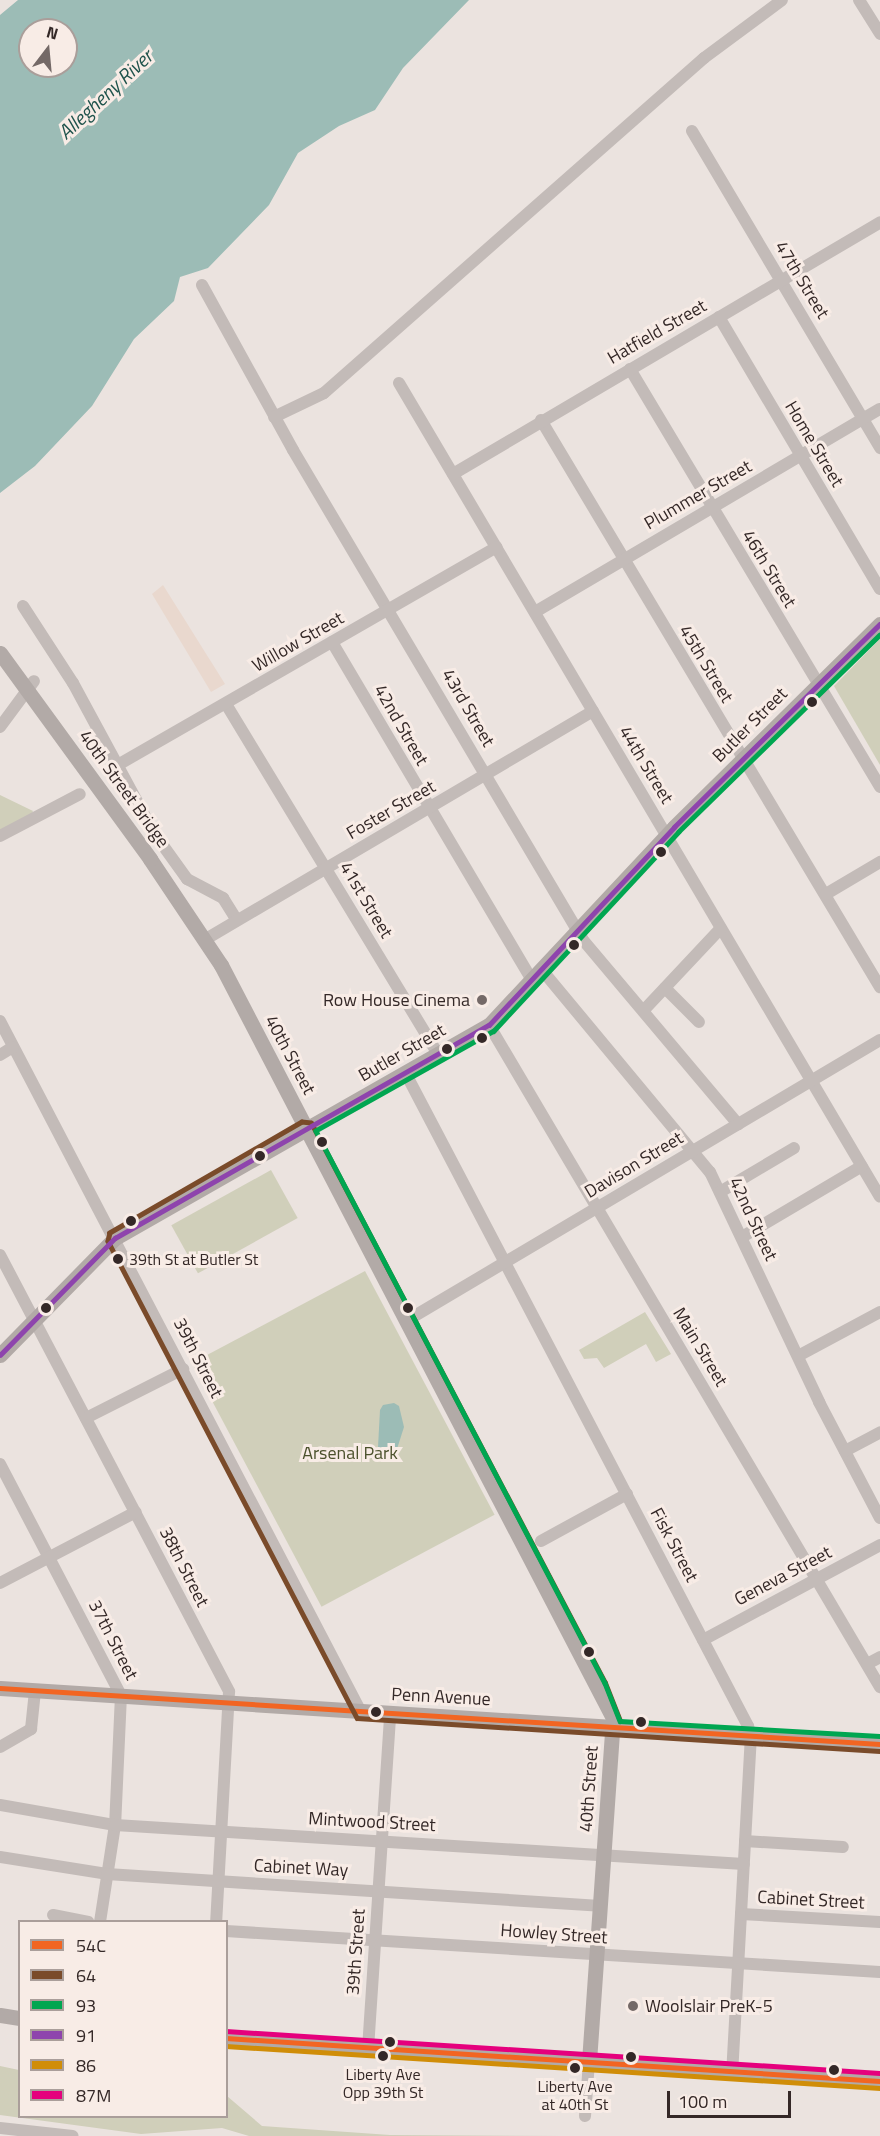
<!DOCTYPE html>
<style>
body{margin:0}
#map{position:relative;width:880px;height:2136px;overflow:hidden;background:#ebe3df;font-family:"Titillium Web",sans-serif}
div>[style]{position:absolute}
.green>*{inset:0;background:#d0cfba;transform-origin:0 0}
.plaza>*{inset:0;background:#e9d8ce}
.water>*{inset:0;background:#9cbcb6}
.minor>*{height:12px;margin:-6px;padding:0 6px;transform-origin:6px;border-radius:6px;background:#c3bbb8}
.major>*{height:15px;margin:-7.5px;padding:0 7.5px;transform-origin:7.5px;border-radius:7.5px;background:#b2aaa7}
.major-bridge>*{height:15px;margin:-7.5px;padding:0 7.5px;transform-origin:7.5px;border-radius:7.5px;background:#b2aaa7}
.bus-1>*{height:4.5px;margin:-2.25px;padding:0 2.25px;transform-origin:2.25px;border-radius:2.25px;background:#f26522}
.bus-2>*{height:4.5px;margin:-2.25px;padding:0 2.25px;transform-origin:2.25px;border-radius:2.25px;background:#7a4b2a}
.bus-3>*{height:4.5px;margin:-2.25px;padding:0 2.25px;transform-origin:2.25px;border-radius:2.25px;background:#00a651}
.bus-4>*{height:4.5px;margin:-2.25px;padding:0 2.25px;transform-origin:2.25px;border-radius:2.25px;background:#8e44ad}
.bus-5>*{height:4.5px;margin:-2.25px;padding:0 2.25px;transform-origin:2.25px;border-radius:2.25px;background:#d08d08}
.bus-6>*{height:4.5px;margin:-2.25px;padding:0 2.25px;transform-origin:2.25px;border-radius:2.25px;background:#e5007d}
.dots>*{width:16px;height:16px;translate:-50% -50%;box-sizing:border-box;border:3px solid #f8ece6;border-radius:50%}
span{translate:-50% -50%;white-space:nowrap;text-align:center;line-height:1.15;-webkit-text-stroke:6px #f8ece6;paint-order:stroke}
.bus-label{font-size:16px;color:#342827}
.left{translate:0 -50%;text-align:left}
.street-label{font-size:18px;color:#342827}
.poi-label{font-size:18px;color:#342827}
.right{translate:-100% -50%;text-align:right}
.park-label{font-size:18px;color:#4b512c}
.water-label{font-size:20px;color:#1f534c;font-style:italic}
.legend{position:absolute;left:18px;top:1920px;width:210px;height:198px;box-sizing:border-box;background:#f8ece6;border:2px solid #aa9e9a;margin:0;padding:8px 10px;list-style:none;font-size:18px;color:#342827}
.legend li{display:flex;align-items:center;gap:12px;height:30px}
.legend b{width:30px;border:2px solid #aa9e9a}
.north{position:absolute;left:18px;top:18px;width:60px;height:60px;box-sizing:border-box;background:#f8ece6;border:2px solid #aa9e9a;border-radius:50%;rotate:16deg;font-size:16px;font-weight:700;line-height:24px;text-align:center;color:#342827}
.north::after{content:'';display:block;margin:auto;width:21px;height:27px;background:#746967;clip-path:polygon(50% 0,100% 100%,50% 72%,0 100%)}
.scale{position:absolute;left:667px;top:2091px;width:124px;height:27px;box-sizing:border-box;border:3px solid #342827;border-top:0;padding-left:8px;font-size:18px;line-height:21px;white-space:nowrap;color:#342827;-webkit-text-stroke:4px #f8ece6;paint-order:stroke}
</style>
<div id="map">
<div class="green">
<div style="clip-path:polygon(880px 639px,880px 765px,834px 686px)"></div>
<div style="clip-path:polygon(0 795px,33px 811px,30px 817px,0 832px)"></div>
<div style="left:271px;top:1170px;width:55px;height:114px;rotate:61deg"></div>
<div style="left:365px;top:1271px;width:276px;height:196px;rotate:62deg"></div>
<div style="clip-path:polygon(645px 1312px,671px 1354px,656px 1362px,646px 1344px,604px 1368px,597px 1358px,584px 1359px,579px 1350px)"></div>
<div style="clip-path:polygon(0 2066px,19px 2070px,20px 2116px,226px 2116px,227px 2096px,262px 2126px,390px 2135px,564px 2136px,249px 2136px,222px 2128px,141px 2134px,0 2115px)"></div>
</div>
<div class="plaza">
<div style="clip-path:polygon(163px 585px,225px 684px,211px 692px,152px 594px)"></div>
</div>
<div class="water">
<div style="clip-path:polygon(evenodd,18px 0,469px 0,403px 68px,375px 110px,339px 126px,298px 153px,269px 205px,208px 268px,180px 277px,174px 301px,134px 339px,92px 406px,35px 466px,0 493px,0 15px,18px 0,30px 30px,66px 30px,66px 66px,30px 66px,30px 30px)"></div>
<div style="clip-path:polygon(394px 1403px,399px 1406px,404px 1427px,396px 1452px,386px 1454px,378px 1447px,380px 1410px,383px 1405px)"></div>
</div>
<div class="minor">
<div style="left:859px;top:0;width:40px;rotate:58deg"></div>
<div style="left:692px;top:131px;width:369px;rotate:59.3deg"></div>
<div style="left:202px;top:285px;width:188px;rotate:61.1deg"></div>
<div style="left:293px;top:450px;width:569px;rotate:59.38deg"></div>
<div style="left:583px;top:940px;width:241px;rotate:49.9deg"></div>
<div style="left:719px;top:317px;width:316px;rotate:59.4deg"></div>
<div style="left:630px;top:369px;width:487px;rotate:59.1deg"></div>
<div style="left:399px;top:383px;width:945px;rotate:59.42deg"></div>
<div style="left:274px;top:417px;width:55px;rotate:-25.6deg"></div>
<div style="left:324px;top:393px;width:507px;rotate:-41.4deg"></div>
<div style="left:704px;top:58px;width:97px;rotate:-36.6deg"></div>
<div style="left:541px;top:420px;width:661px;rotate:59.13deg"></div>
<div style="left:453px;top:474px;width:496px;rotate:-30.5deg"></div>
<div style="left:23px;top:606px;width:92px;rotate:57deg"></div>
<div style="left:73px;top:683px;width:170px;rotate:61.6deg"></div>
<div style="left:154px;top:833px;width:57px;rotate:54.3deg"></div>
<div style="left:187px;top:879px;width:41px;rotate:27.8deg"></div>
<div style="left:223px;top:898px;width:25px;rotate:58deg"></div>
<div style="left:535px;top:612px;width:400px;rotate:-30.5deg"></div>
<div style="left:332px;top:642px;width:393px;rotate:59.4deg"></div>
<div style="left:226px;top:704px;width:409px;rotate:58.8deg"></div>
<div style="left:0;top:727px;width:57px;rotate:-53.5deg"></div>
<div style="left:116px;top:766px;width:439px;rotate:-29.9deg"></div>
<div style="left:0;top:836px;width:90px;rotate:-27.7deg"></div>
<div style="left:826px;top:894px;width:63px;rotate:-30.7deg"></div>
<div style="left:206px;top:939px;width:449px;rotate:-30.5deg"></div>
<div style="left:542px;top:970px;width:263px;rotate:50.3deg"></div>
<div style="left:710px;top:1172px;width:255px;rotate:64.6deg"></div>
<div style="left:819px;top:1402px;width:131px;rotate:62.3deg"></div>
<div style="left:665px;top:988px;width:48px;rotate:45deg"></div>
<div style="left:644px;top:1010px;width:112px;rotate:-46.8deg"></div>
<div style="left:0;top:1021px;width:780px;rotate:62.42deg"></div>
<div style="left:489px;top:1025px;width:769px;rotate:59.43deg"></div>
<div style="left:0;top:1055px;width:15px;rotate:-32deg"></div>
<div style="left:406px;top:1074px;width:736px;rotate:62.32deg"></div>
<div style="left:748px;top:1726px;width:9px;rotate:72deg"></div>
<div style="left:751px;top:1735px;width:338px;rotate:93.2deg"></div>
<div style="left:720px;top:1192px;width:86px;rotate:-30.7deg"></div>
<div style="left:742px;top:1237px;width:139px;rotate:-30.6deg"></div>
<div style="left:0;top:1255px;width:493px;rotate:62.3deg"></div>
<div style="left:229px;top:1692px;width:230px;rotate:93.2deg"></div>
<div style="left:406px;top:1321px;width:551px;rotate:-30.66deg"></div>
<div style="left:798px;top:1356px;width:93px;rotate:-28.2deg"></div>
<div style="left:86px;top:1418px;width:109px;rotate:-26.8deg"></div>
<div style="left:845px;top:1451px;width:40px;rotate:-28deg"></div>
<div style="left:0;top:1464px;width:261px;rotate:62.4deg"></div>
<div style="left:121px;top:1695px;width:130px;rotate:92.6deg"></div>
<div style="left:115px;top:1825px;width:98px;rotate:98.8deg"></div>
<div style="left:541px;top:1541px;width:98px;rotate:-28.7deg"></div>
<div style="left:0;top:1583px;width:153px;rotate:-27.6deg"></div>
<div style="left:703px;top:1640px;width:201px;rotate:-28.2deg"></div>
<div style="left:867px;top:1664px;width:15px;rotate:-28deg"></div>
<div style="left:0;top:1747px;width:36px;rotate:-30deg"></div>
<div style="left:31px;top:1729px;width:39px;rotate:-84deg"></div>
<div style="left:0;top:1805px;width:117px;rotate:9.9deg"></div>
<div style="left:115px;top:1825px;width:630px;rotate:3.55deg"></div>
<div style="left:745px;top:1841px;width:98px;rotate:3.5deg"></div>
<div style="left:0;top:1857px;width:108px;rotate:9deg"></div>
<div style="left:107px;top:1874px;width:494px;rotate:3.7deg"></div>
<div style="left:741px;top:1914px;width:139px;rotate:3.3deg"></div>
<div style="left:53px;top:1915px;width:36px;rotate:11deg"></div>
<div style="left:226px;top:1931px;width:655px;rotate:3.59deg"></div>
<div style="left:368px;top:2049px;width:336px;rotate:-86.2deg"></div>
<div style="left:585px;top:2116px;width:55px;rotate:-85.8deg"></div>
<div style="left:0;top:2128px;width:73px;rotate:6.3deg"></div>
</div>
<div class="major">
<div style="left:150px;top:859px;width:128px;rotate:56.2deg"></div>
<div style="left:221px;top:965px;width:849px;rotate:62.5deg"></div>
<div style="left:613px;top:1718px;width:344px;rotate:94deg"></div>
<div style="left:0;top:1355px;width:164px;rotate:-45.5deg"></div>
<div style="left:115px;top:1238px;width:430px;rotate:-29.7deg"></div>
<div style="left:489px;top:1025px;width:271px;rotate:-46.9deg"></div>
<div style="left:674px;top:827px;width:289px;rotate:-44.6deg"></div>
<div style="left:0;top:1688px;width:882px;rotate:3.64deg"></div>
<div style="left:0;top:2015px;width:20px;rotate:9deg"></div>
<div style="left:226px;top:2038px;width:655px;rotate:3.76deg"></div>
</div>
<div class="major-bridge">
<div style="left:0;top:653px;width:255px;rotate:53.9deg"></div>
</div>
<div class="bus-1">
<div style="left:0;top:1688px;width:882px;rotate:3.64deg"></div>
<div style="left:226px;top:2038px;width:655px;rotate:3.76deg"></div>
</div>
<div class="bus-2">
<div style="left:620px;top:1721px;width:41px;rotate:-111.5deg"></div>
<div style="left:605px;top:1683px;width:632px;rotate:-117.7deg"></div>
<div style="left:311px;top:1123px;width:9px;rotate:-174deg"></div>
<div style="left:302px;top:1122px;width:222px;rotate:150deg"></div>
<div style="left:110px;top:1233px;width:8px;rotate:104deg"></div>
<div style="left:108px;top:1241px;width:538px;rotate:62.43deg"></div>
<div style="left:357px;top:1718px;width:524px;rotate:3.61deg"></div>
</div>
<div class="bus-3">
<div style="left:880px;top:635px;width:281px;rotate:135.6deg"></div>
<div style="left:679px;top:832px;width:272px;rotate:132.9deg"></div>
<div style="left:494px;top:1031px;width:204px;rotate:150.7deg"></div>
<div style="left:316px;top:1131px;width:623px;rotate:62.37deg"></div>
<div style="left:605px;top:1683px;width:41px;rotate:68.5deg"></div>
<div style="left:620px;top:1721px;width:260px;rotate:3.3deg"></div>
</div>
<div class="bus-4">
<div style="left:0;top:1355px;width:164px;rotate:-45.5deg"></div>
<div style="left:115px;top:1238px;width:430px;rotate:-29.7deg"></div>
<div style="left:489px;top:1025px;width:271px;rotate:-46.9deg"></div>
<div style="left:674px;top:827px;width:289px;rotate:-44.6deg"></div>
</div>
<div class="bus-5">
<div style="left:226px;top:2046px;width:655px;rotate:3.67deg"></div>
</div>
<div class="bus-6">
<div style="left:226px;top:2031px;width:655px;rotate:3.67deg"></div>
</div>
<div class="dots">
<div style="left:812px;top:702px;background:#342827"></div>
<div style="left:661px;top:852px;background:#342827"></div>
<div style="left:574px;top:945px;background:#342827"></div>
<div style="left:482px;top:1000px;background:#746967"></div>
<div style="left:482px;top:1038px;background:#342827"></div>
<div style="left:447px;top:1049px;background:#342827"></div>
<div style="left:322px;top:1142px;background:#342827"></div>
<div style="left:260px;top:1156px;background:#342827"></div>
<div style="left:131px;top:1221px;background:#342827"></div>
<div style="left:118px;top:1259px;background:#342827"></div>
<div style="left:46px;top:1308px;background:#342827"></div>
<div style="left:408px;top:1308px;background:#342827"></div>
<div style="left:589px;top:1652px;background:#342827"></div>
<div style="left:376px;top:1712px;background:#342827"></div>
<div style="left:641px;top:1722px;background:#342827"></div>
<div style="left:633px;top:2006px;background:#746967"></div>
<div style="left:390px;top:2042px;background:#342827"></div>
<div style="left:383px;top:2056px;background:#342827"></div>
<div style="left:631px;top:2057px;background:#342827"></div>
<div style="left:575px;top:2068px;background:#342827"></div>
<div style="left:834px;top:2070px;background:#342827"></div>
</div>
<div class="bus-label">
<span class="left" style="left:129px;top:1259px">39th St at Butler St</span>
<span style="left:383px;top:2083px">Liberty Ave<br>Opp 39th St</span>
<span style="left:575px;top:2095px">Liberty Ave<br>at 40th St</span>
</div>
<div class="street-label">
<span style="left:802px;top:280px;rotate:59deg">47th Street</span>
<span style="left:657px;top:332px;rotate:-30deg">Hatfield Street</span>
<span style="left:814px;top:444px;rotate:59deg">Home Street</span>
<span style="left:698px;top:495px;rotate:-30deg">Plummer Street</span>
<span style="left:769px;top:569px;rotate:59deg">46th Street</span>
<span style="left:298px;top:642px;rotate:-30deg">Willow Street</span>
<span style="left:706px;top:664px;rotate:59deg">45th Street</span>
<span style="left:468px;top:708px;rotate:60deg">43rd Street</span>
<span style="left:401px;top:725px;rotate:60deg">42nd Street</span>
<span style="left:750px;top:725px;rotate:-45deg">Butler Street</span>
<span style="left:646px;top:765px;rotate:59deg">44th Street</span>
<span style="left:124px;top:789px;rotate:54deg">40th Street Bridge</span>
<span style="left:391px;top:810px;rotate:-30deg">Foster Street</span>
<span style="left:366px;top:900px;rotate:59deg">41st Street</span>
<span style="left:402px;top:1053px;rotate:-30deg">Butler Street</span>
<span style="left:290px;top:1055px;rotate:62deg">40th Street</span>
<span style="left:634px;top:1165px;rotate:-31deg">Davison Street</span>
<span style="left:753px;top:1219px;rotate:65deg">42nd Street</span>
<span style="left:700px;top:1347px;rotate:59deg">Main Street</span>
<span style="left:198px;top:1358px;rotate:63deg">39th Street</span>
<span style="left:674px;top:1545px;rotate:62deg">Fisk Street</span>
<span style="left:184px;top:1567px;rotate:63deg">38th Street</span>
<span style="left:783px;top:1576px;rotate:-28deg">Geneva Street</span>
<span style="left:113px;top:1640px;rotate:63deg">37th Street</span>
<span style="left:441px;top:1697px;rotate:3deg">Penn Avenue</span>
<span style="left:589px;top:1789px;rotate:-86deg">40th Street</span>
<span style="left:372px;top:1822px;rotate:3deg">Mintwood Street</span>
<span style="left:301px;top:1868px;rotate:3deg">Cabinet Way</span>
<span style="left:811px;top:1900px;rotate:3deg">Cabinet Street</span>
<span style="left:554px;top:1934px;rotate:4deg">Howley Street</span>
<span style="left:356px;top:1952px;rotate:-86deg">39th Street</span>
</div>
<div class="poi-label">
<span class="right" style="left:470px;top:1000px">Row House Cinema</span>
<span class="left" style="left:645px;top:2006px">Woolslair PreK-5</span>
</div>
<div class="park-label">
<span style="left:350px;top:1453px">Arsenal Park</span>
</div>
<div class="water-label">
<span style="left:105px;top:94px;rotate:-43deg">Allegheny River</span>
</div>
<ul class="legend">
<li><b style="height:8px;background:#f26522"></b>54C</li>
<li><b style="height:8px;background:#7a4b2a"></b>64</li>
<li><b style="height:8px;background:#00a651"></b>93</li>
<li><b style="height:8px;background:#8e44ad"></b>91</li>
<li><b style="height:8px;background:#d08d08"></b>86</li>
<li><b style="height:8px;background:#e5007d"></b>87M</li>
</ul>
<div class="north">N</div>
<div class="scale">100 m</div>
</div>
